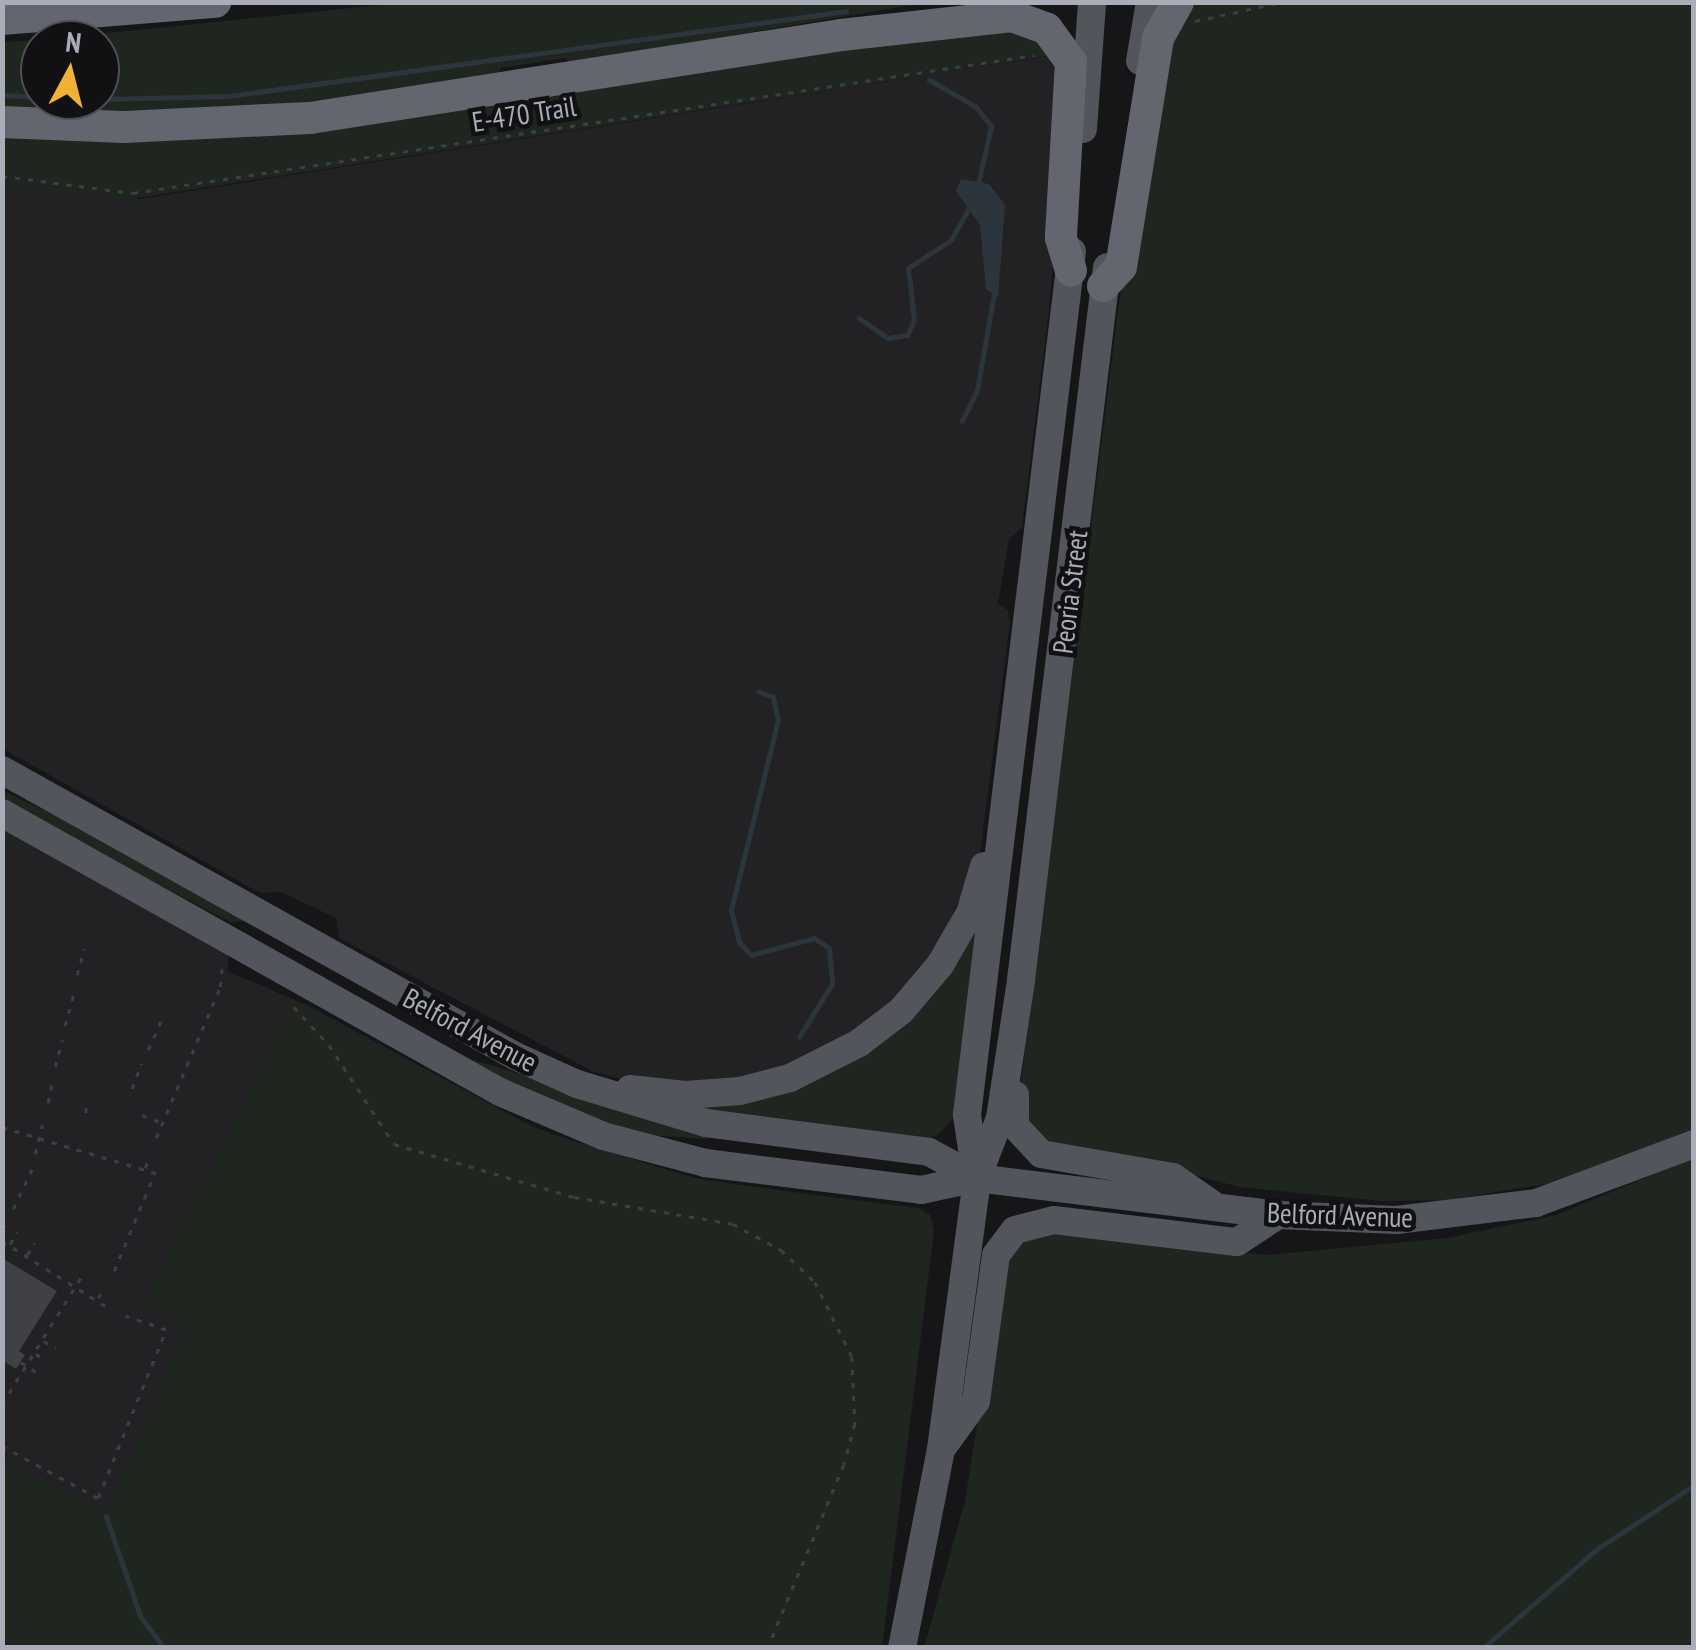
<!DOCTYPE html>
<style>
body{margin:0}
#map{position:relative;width:1696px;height:1650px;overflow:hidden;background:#161618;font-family:"PT Sans Narrow",sans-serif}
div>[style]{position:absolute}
.built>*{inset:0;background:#222225}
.green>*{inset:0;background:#1e261f}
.water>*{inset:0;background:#2c353c}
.stream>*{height:5px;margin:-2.5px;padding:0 2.5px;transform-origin:2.5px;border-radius:2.5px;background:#2c353c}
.building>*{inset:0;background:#404145}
.path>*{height:2.5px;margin-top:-1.25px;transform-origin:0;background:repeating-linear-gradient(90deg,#3d3f44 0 5px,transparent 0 13px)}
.major>*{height:28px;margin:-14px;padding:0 14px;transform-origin:14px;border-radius:14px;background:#53555c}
.highway>*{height:32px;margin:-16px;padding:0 16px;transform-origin:16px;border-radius:16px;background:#63666e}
span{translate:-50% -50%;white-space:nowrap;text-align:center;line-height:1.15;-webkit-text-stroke:9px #111113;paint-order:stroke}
.street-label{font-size:28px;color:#a8adb8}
.frame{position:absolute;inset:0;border:5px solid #a8adb8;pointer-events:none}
.north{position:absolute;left:20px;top:20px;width:100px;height:100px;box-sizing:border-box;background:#111113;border:2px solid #4d4f55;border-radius:50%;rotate:7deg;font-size:28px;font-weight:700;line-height:40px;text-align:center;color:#a8adb8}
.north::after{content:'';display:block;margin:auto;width:35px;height:45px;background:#f2b134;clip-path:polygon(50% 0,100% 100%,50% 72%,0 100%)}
</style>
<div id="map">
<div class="built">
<div style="clip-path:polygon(1055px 55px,1067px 90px,1049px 310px,1022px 528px,1009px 539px,998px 604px,1008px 610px,1010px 623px,980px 854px,927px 970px,850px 1041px,735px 1084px,628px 1081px,592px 1071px,339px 938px,336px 918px,281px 892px,260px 893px,3px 749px,2px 182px,140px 199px)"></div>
<div style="clip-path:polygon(2px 825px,229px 954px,227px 971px,307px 1005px,539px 1130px,694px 1178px,926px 1212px,934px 1230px,882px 1647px,3px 1647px)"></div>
</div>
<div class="green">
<div style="clip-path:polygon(1189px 2px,1693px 3px,1694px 1131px,1551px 1183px,1447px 1200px,1381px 1201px,1240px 1187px,1150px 1164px,1052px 1151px,1018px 1107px,1119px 303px,1159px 52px)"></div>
<div style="clip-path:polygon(400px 3px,924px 3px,570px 63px,566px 58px,500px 68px,501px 75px,266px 108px,3px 112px,2px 42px,40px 40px,40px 100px,100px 100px,100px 40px,41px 40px)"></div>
<div style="clip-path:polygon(1014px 22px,1055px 55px,125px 200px,3px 182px,2px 134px,76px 140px)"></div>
<div style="clip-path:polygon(2px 790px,96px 835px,247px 921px,230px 922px,3px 803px)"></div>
<div style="clip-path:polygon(978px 925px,956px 1115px,939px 1134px,928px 1139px,734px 1118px,690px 1104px,799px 1083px)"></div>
<div style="clip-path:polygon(291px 1001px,509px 1117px,608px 1156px,708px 1181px,918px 1208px,930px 1215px,934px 1230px,882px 1647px,3px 1647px,3px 1461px,108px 1511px,187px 1323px,145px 1307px,197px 1184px,215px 1165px)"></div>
<div style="clip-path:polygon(474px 1060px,708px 1132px,707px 1139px,631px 1134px,472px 1066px)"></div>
<div style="clip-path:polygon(1693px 1158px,1693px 1647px,924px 1648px,965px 1501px,1004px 1252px,1045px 1228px,1267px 1255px,1447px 1238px,1556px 1215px)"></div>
</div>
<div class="water">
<div style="clip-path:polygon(961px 179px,989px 184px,1005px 205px,998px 298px,986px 289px,980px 225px,956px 191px)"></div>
</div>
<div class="stream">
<div style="left:929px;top:80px;width:53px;rotate:29.5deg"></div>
<div style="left:975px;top:106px;width:26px;rotate:51deg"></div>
<div style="left:991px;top:126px;width:59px;rotate:102.6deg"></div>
<div style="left:2px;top:95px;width:38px;rotate:3deg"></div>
<div style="left:100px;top:99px;width:129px;rotate:-1.3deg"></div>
<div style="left:229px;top:96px;width:623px;rotate:-7.84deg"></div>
<div style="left:859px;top:318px;width:35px;rotate:35deg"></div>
<div style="left:888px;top:338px;width:19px;rotate:-9deg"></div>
<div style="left:907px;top:335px;width:17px;rotate:-65deg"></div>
<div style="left:914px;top:320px;width:52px;rotate:-96.6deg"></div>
<div style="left:908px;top:268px;width:51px;rotate:-33.1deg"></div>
<div style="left:951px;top:240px;width:41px;rotate:-60.9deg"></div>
<div style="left:962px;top:421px;width:34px;rotate:-64deg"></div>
<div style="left:977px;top:390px;width:97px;rotate:-80deg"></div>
<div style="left:758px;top:691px;width:16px;rotate:22deg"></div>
<div style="left:773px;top:697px;width:24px;rotate:78deg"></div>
<div style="left:778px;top:720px;width:196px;rotate:103.9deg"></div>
<div style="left:731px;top:910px;width:33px;rotate:76deg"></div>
<div style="left:739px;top:942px;width:18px;rotate:47deg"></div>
<div style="left:751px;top:955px;width:65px;rotate:-15.1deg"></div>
<div style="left:814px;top:938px;width:18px;rotate:34deg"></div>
<div style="left:829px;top:948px;width:36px;rotate:85deg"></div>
<div style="left:832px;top:984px;width:62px;rotate:121.9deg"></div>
<div style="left:106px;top:1516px;width:106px;rotate:71.2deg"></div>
<div style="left:140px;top:1616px;width:40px;rotate:53deg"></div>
<div style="left:1483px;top:1648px;width:151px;rotate:-41deg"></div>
<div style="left:1597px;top:1549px;width:116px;rotate:-33.4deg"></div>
</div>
<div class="building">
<div style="clip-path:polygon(2px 1258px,57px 1291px,19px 1351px,25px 1355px,16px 1369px,2px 1360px)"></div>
</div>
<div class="path">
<div style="left:1195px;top:21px;width:89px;rotate:-12.3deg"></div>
<div style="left:2px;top:176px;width:132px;rotate:7.4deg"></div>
<div style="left:133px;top:193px;width:912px;rotate:-8.7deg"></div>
<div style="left:77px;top:975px;width:27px;rotate:-75deg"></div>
<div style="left:294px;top:1007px;width:52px;rotate:47.4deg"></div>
<div style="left:329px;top:1045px;width:118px;rotate:56.7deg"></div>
<div style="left:394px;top:1144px;width:188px;rotate:16.4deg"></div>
<div style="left:574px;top:1197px;width:161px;rotate:9.6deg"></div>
<div style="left:733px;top:1224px;width:55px;rotate:28.4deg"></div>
<div style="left:781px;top:1250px;width:47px;rotate:43.3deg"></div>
<div style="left:815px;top:1282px;width:84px;rotate:63.7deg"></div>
<div style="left:852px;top:1357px;width:67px;rotate:87.4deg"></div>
<div style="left:855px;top:1424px;width:42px;rotate:105deg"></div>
<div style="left:844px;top:1465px;width:198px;rotate:112.6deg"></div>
<div style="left:65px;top:1026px;width:35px;rotate:-75deg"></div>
<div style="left:148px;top:1050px;width:35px;rotate:-66deg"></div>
<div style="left:55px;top:1067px;width:28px;rotate:-75deg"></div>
<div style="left:132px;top:1089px;width:27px;rotate:-70deg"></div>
<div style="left:48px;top:1103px;width:21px;rotate:-79deg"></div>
<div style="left:85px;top:1113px;width:8px;rotate:-76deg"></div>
<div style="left:142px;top:1115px;width:19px;rotate:21deg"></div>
<div style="left:2px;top:1127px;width:167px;rotate:16.7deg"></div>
<div style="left:156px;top:1138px;width:164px;rotate:-67deg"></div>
<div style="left:220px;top:987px;width:19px;rotate:-84deg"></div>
<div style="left:35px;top:1154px;width:30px;rotate:-76deg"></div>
<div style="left:145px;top:1168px;width:10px;rotate:-66deg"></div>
<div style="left:13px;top:1209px;width:44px;rotate:-64.6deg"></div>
<div style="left:2px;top:1229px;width:5px;rotate:-53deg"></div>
<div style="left:2px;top:1241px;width:126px;rotate:32.1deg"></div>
<div style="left:10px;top:1244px;width:14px;rotate:-60deg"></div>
<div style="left:27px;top:1255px;width:14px;rotate:-60deg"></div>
<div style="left:114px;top:1271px;width:104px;rotate:-67.4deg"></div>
<div style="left:98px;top:1298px;width:13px;rotate:-58deg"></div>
<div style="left:44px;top:1341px;width:14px;rotate:30deg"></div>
<div style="left:36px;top:1354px;width:13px;rotate:32deg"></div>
<div style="left:21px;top:1362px;width:22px;rotate:34deg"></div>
<div style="left:2px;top:1404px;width:153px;rotate:-58.1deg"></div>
<div style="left:2px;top:1446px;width:109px;rotate:28.4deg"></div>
<div style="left:98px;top:1498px;width:181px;rotate:-68deg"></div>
<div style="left:166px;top:1330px;width:43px;rotate:-161.1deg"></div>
</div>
<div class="major">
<div style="left:1140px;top:61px;width:60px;rotate:-80.4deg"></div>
<div style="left:1083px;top:129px;width:127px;rotate:-85.9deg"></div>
<div style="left:2px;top:770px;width:587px;rotate:29.14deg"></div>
<div style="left:515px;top:1056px;width:68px;rotate:24.3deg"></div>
<div style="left:577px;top:1084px;width:135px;rotate:16.8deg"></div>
<div style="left:706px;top:1123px;width:225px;rotate:7.4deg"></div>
<div style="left:929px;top:1152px;width:55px;rotate:28.4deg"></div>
<div style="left:2px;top:813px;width:571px;rotate:29.26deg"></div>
<div style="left:500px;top:1092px;width:112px;rotate:23.1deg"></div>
<div style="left:603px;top:1136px;width:106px;rotate:14.8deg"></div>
<div style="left:705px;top:1163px;width:218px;rotate:7.1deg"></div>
<div style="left:921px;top:1190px;width:57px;rotate:-12.1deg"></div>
<div style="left:977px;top:1178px;width:303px;rotate:7deg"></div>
<div style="left:1278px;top:1215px;width:118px;rotate:2.4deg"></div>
<div style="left:1396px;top:1220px;width:141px;rotate:-6.9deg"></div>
<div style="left:1536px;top:1203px;width:169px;rotate:-20.5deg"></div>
<div style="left:630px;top:1089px;width:55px;rotate:6.2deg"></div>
<div style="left:685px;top:1095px;width:55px;rotate:-4.2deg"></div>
<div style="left:740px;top:1091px;width:52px;rotate:-14.6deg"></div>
<div style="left:790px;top:1078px;width:77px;rotate:-26.9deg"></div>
<div style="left:859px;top:1043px;width:53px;rotate:-37.3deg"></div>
<div style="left:901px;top:1011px;width:60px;rotate:-49.7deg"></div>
<div style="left:940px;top:965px;width:60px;rotate:-60deg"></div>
<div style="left:970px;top:913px;width:49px;rotate:-73.4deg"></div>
<div style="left:1015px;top:1095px;width:31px;rotate:90deg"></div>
<div style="left:1015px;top:1126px;width:38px;rotate:47deg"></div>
<div style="left:1041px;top:1154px;width:134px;rotate:9.9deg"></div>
<div style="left:1173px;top:1177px;width:47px;rotate:34.7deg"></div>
<div style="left:976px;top:1176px;width:62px;rotate:-98.4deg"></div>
<div style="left:967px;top:1115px;width:870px;rotate:-83.07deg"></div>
<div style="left:942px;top:1448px;width:58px;rotate:-54.1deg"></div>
<div style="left:976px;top:1401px;width:147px;rotate:-82.2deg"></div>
<div style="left:996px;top:1255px;width:31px;rotate:-53deg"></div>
<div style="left:1015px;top:1230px;width:40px;rotate:-14.4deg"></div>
<div style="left:1054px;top:1220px;width:184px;rotate:6.9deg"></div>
<div style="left:1237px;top:1242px;width:49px;rotate:-33.4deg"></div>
<div style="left:902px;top:1648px;width:203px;rotate:-78.9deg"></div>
<div style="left:941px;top:1449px;width:273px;rotate:-82.4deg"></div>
<div style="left:977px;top:1178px;width:64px;rotate:-69deg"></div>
<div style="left:1000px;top:1118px;width:140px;rotate:-81.3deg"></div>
<div style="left:1021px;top:980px;width:718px;rotate:-83.12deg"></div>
</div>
<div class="highway">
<div style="left:2px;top:19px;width:214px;rotate:-4.6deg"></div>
<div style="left:2px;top:122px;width:122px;rotate:2.3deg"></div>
<div style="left:124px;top:127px;width:186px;rotate:-2.8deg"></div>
<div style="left:310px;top:118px;width:537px;rotate:-8.88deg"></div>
<div style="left:841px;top:35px;width:172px;rotate:-6.3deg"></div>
<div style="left:1012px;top:16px;width:37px;rotate:20deg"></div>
<div style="left:1047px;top:29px;width:41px;rotate:54deg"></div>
<div style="left:1071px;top:62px;width:176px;rotate:93.3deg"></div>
<div style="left:1061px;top:238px;width:34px;rotate:73deg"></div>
<div style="left:1103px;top:286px;width:26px;rotate:-47deg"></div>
<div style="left:1121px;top:267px;width:232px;rotate:-80.8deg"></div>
<div style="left:1158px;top:38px;width:41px;rotate:-60.9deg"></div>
</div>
<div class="street-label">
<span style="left:524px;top:114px;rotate:-9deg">E-470 Trail</span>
<span style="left:1070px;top:592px;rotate:-83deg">Peoria Street</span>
<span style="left:470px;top:1030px;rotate:28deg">Belford Avenue</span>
<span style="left:1340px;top:1215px;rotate:2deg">Belford Avenue</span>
</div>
<div class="frame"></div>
<div class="north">N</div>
</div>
